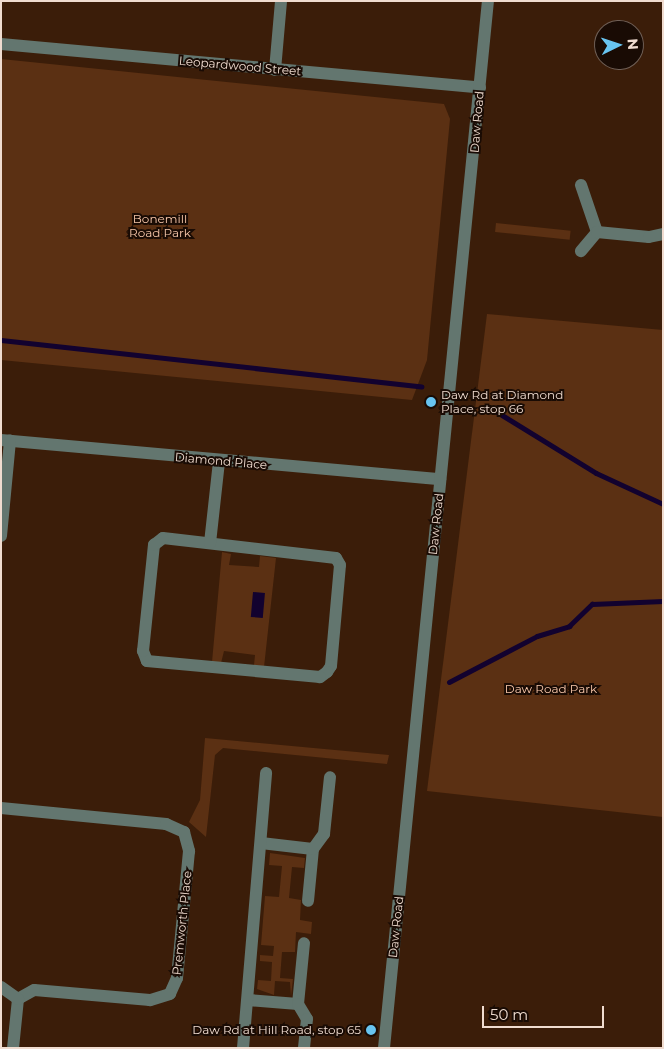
<!DOCTYPE html>
<style>
body{margin:0}
#map{position:relative;width:664px;height:1049px;overflow:hidden;background:#3b1d09;font-family:Montserrat,sans-serif}
div>[style]{position:absolute}
.green>*{inset:0;background:#5b3013;transform-origin:0 0}
.water>*{inset:0;background:#12022f;transform-origin:0 0}
.stream>*{height:5px;margin:-2.5px;padding:0 2.5px;transform-origin:2.5px;border-radius:2.5px;background:#12022f}
.minor>*{height:12px;margin:-6px;padding:0 6px;transform-origin:6px;border-radius:6px;background:#63766f}
.dots>*{width:14px;height:14px;translate:-50% -50%;box-sizing:border-box;border:2px solid #190b04;border-radius:50%}
span{translate:-50% -50%;white-space:nowrap;text-align:center;line-height:1.15;-webkit-text-stroke:4px #190b04;paint-order:stroke}
.street-label{font-size:12px;color:#f0dcd0}
.park-label{font-size:12px;color:#f8c7aa}
.poi-label{font-size:12px;color:#f0dcd0}
.left{translate:0 -50%;text-align:left}
.right{translate:-100% -50%;text-align:right}
.frame{position:absolute;inset:0;border:2px solid #f0dcd0;pointer-events:none}
.north{position:absolute;left:594px;top:20px;width:50px;height:50px;box-sizing:border-box;background:#190b04;border:1px solid #6f5f56;border-radius:50%;rotate:86deg;font-size:14px;font-weight:700;line-height:20px;text-align:center;color:#f0dcd0}
.north::after{content:'';display:block;margin:auto;width:18px;height:22px;background:#68c4f0;clip-path:polygon(50% 0,100% 100%,50% 72%,0 100%)}
.scale{position:absolute;left:482px;top:1006px;width:122px;height:22px;box-sizing:border-box;border:2px solid #f0dcd0;border-top:0;padding-left:6px;font-size:15px;line-height:18px;white-space:nowrap;color:#f0dcd0;-webkit-text-stroke:4px #190b04;paint-order:stroke}
</style>
<div id="map">
<div class="green">
<div style="clip-path:polygon(1px 59px,444px 104px,450px 119px,427px 360px,412px 400px,1px 360px)"></div>
<div style="left:496px;top:223px;width:75px;height:9px;rotate:6deg"></div>
<div style="clip-path:polygon(487px 314px,663px 330px,663px 817px,427px 791px)"></div>
<div style="clip-path:polygon(222px 552px,231px 554px,229px 565px,259px 567px,260px 556px,276px 558px,264px 667px,254px 665px,255px 655px,224px 651px,221px 663px,212px 662px)"></div>
<div style="clip-path:polygon(205px 738px,389px 755px,387px 764px,223px 748px,215px 755px,206px 837px,189px 822px,200px 800px)"></div>
<div style="clip-path:polygon(270px 853px,305px 858px,304px 868px,292px 867px,289px 898px,301px 900px,300px 920px,312px 922px,311px 934px,296px 932px,295px 952px,282px 952px,280px 978px,293px 979px,291px 996px,290px 982px,275px 981px,274px 995px,257px 989px,258px 980px,271px 981px,272px 962px,260px 961px,260px 955px,273px 956px,274px 946px,261px 945px,265px 896px,279px 897px,282px 866px,269px 865px)"></div>
</div>
<div class="water">
<div style="left:253px;top:592px;width:12px;height:25px;rotate:5deg"></div>
</div>
<div class="stream">
<div style="left:1px;top:340px;width:423px;rotate:6.3deg"></div>
<div style="left:497px;top:412px;width:116px;rotate:31.6deg"></div>
<div style="left:596px;top:473px;width:74px;rotate:24.8deg"></div>
<div style="left:449px;top:682px;width:99px;rotate:-27.6deg"></div>
<div style="left:537px;top:636px;width:34px;rotate:-17deg"></div>
<div style="left:569px;top:626px;width:32px;rotate:-44deg"></div>
<div style="left:592px;top:604px;width:71px;rotate:-2.4deg"></div>
</div>
<div class="minor">
<div style="left:1px;top:44px;width:481px;rotate:5.2deg"></div>
<div style="left:275px;top:70px;width:69px;rotate:-85deg"></div>
<div style="left:581px;top:185px;width:50px;rotate:71.2deg"></div>
<div style="left:597px;top:232px;width:25px;rotate:130deg"></div>
<div style="left:597px;top:232px;width:52px;rotate:5.5deg"></div>
<div style="left:649px;top:237px;width:14px;rotate:-12deg"></div>
<div style="left:1px;top:440px;width:441px;rotate:5.1deg"></div>
<div style="left:1px;top:536px;width:96px;rotate:-84.6deg"></div>
<div style="left:163px;top:538px;width:174px;rotate:6.6deg"></div>
<div style="left:336px;top:558px;width:8px;rotate:60deg"></div>
<div style="left:340px;top:565px;width:101px;rotate:95.1deg"></div>
<div style="left:331px;top:666px;width:7px;rotate:124deg"></div>
<div style="left:327px;top:672px;width:9px;rotate:144deg"></div>
<div style="left:320px;top:677px;width:174px;rotate:-174.7deg"></div>
<div style="left:147px;top:661px;width:11px;rotate:-112deg"></div>
<div style="left:143px;top:651px;width:107px;rotate:-84.1deg"></div>
<div style="left:154px;top:545px;width:11px;rotate:-38deg"></div>
<div style="left:210px;top:543px;width:82px;rotate:-83.7deg"></div>
<div style="left:1px;top:808px;width:166px;rotate:5.5deg"></div>
<div style="left:166px;top:824px;width:20px;rotate:24deg"></div>
<div style="left:184px;top:832px;width:20px;rotate:75deg"></div>
<div style="left:189px;top:851px;width:128px;rotate:95.4deg"></div>
<div style="left:177px;top:978px;width:17px;rotate:114deg"></div>
<div style="left:170px;top:994px;width:21px;rotate:163deg"></div>
<div style="left:150px;top:1000px;width:116px;rotate:-175.1deg"></div>
<div style="left:34px;top:990px;width:18px;rotate:151deg"></div>
<div style="left:18px;top:999px;width:49px;rotate:95.8deg"></div>
<div style="left:261px;top:843px;width:52px;rotate:6.6deg"></div>
<div style="left:313px;top:849px;width:52px;rotate:95.5deg"></div>
<div style="left:313px;top:849px;width:19px;rotate:-54deg"></div>
<div style="left:324px;top:834px;width:57px;rotate:-84deg"></div>
<div style="left:1px;top:987px;width:21px;rotate:35deg"></div>
<div style="left:248px;top:1000px;width:50px;rotate:4.6deg"></div>
<div style="left:298px;top:1004px;width:61px;rotate:-84.4deg"></div>
<div style="left:298px;top:1004px;width:17px;rotate:59deg"></div>
<div style="left:307px;top:1019px;width:29px;rotate:96deg"></div>
<div style="left:243px;top:1048px;width:276px;rotate:-85.2deg"></div>
<div style="left:384px;top:1048px;width:1052px;rotate:-84.33deg"></div>
</div>
<div class="dots">
<div style="left:431px;top:402px;background:#68c4f0"></div>
<div style="left:371px;top:1030px;background:#68c4f0"></div>
</div>
<div class="street-label">
<span style="left:240px;top:66px;rotate:5deg">Leopardwood Street</span>
<span style="left:477px;top:122px;rotate:-85deg">Daw Road</span>
<span style="left:221px;top:461px;rotate:5deg">Diamond Place</span>
<span style="left:436px;top:524px;rotate:-84deg">Daw Road</span>
<span style="left:182px;top:923px;rotate:-84deg">Premworth Place</span>
<span style="left:396px;top:927px;rotate:-84deg">Daw Road</span>
</div>
<div class="park-label">
<span style="left:160px;top:226px">Bonemill<br>Road Park</span>
<span style="left:551px;top:689px">Daw Road Park</span>
</div>
<div class="poi-label">
<span class="left" style="left:441px;top:402px">Daw Rd at Diamond<br>Place, stop 66</span>
<span class="right" style="left:361px;top:1030px">Daw Rd at Hill Road, stop 65</span>
</div>
<div class="frame"></div>
<div class="north">N</div>
<div class="scale">50 m</div>
</div>
